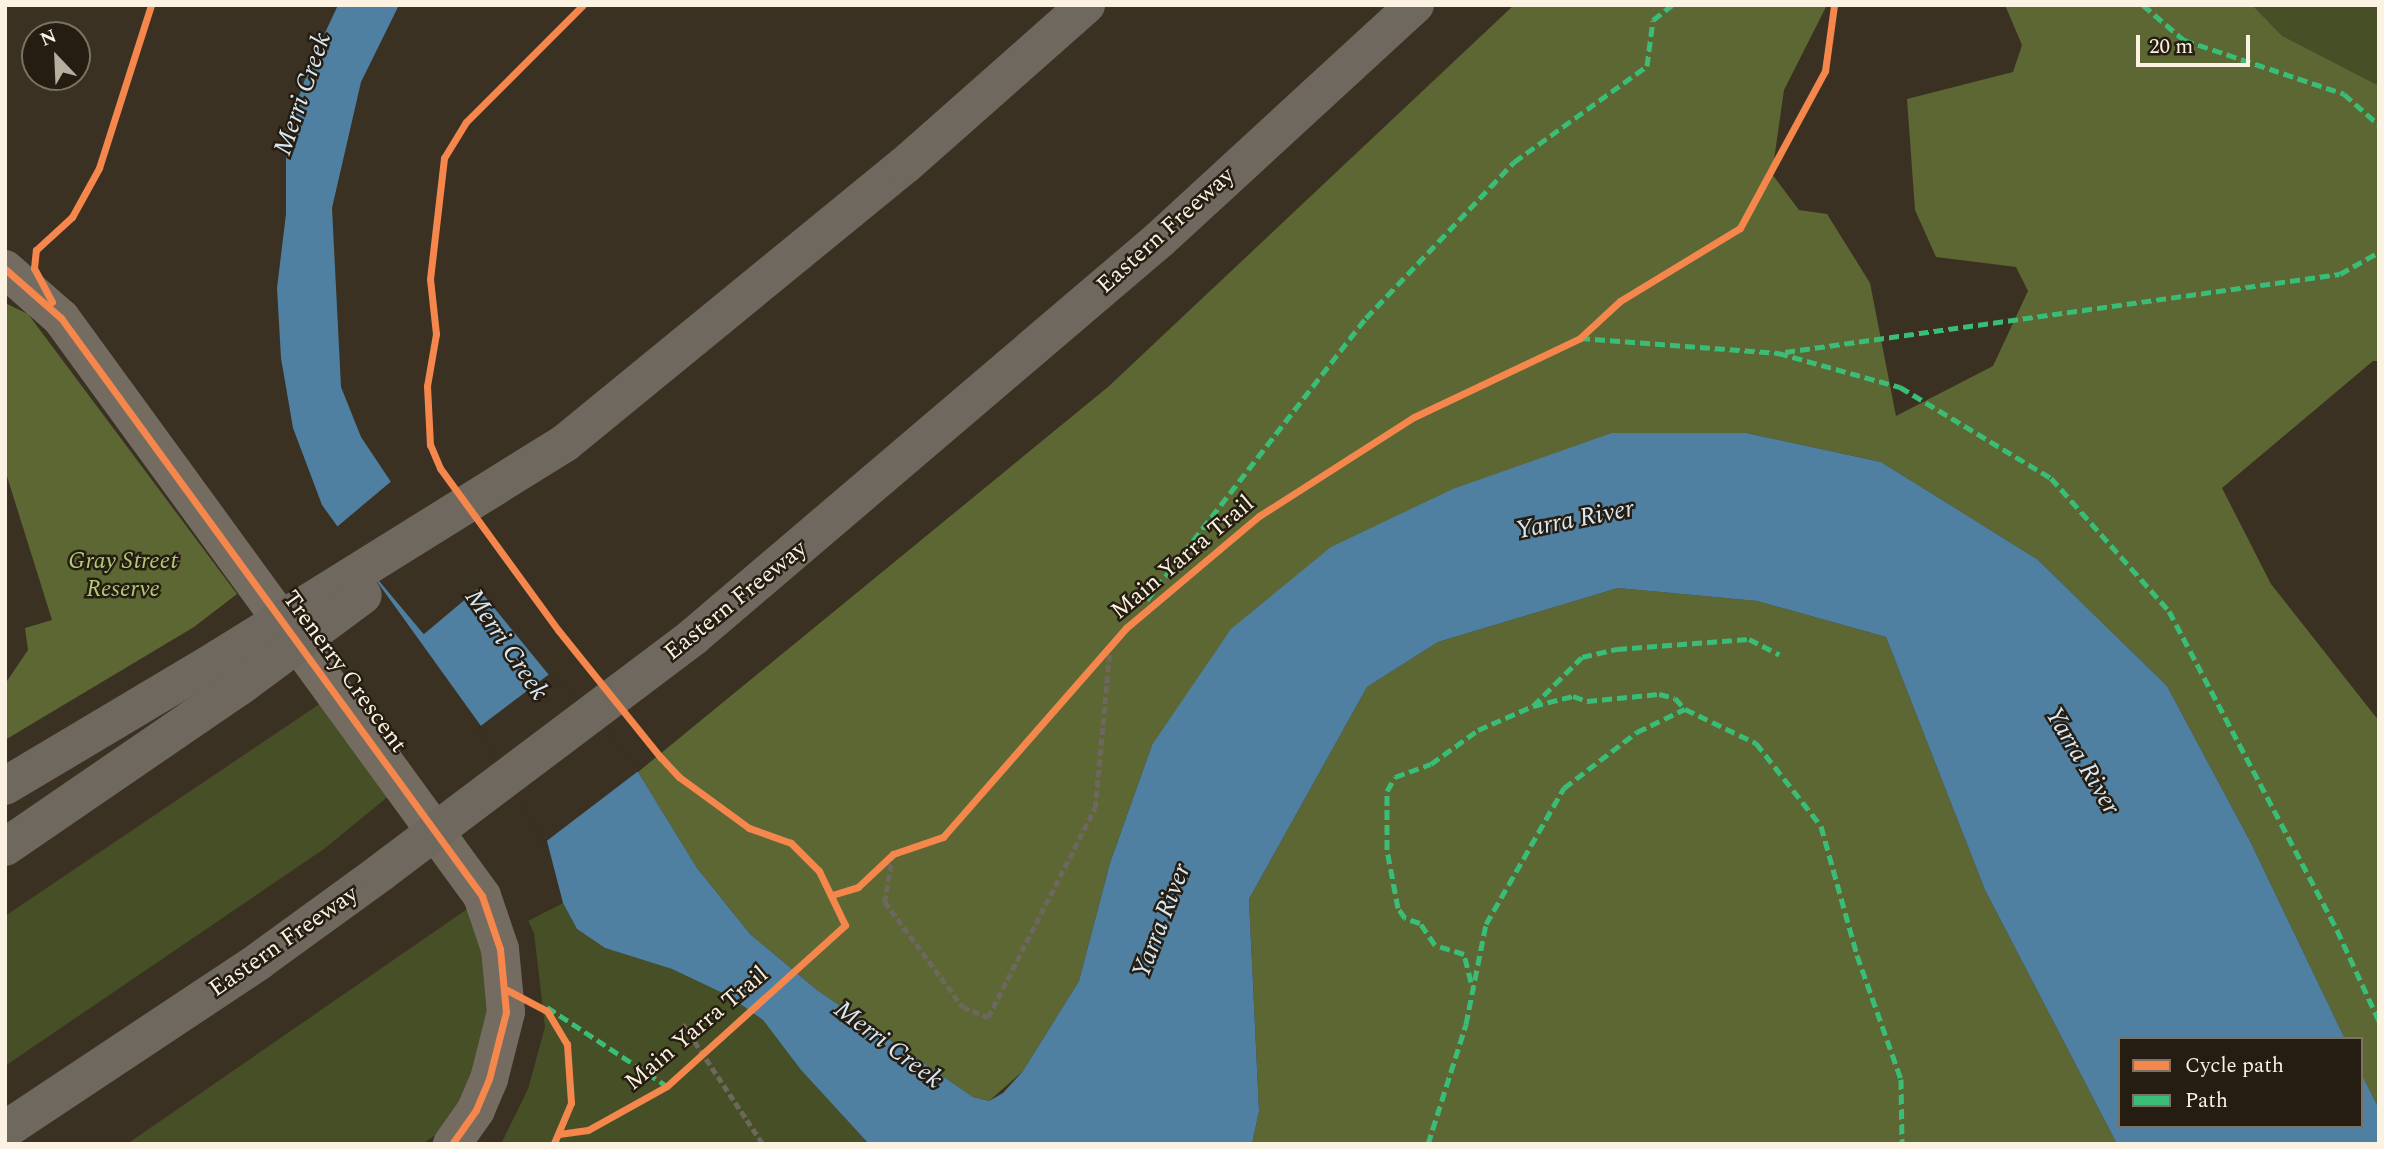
<!DOCTYPE html>
<style>
body{margin:0}
#map{position:relative;width:2384px;height:1149px;overflow:hidden;background:#3a3122;font-family:Spectral,serif}
div>[style]{position:absolute}
.green>*{inset:0;background:#464f25}
.forest>*{inset:0;background:#5c6734}
.water>*{inset:0;background:#4f80a1}
.pier>*{inset:0;background:#3a3122;transform-origin:0 0}
.path>*{height:4.5px;margin-top:-2.25px;transform-origin:0;background:repeating-linear-gradient(90deg,#6d675d 0 7px,transparent 0 10.5px)}
.secondary>*{height:38px;margin:-19px;padding:0 19px;transform-origin:19px;border-radius:19px;background:#756c61}
.highway>*{height:38px;margin:-19px;padding:0 19px;transform-origin:19px;border-radius:19px;background:#6f685e}
.highway-bridge>*{height:38px;margin:-19px;padding:0 19px;transform-origin:19px;border-radius:19px;background:#6f685e}
.quiet>*{height:5px;margin-top:-2.5px;transform-origin:0;background:repeating-linear-gradient(90deg,#3abd76 0 10px,transparent 0 15px)}
.cycleway>*{height:7px;margin:-3.5px;padding:0 3.5px;transform-origin:3.5px;border-radius:3.5px;background:#f5874c}
span{translate:-50% -50%;white-space:nowrap;text-align:center;line-height:1.15;-webkit-text-stroke:5px #251d11;paint-order:stroke}
.street-label{font-size:24px;color:#fcf2e1}
.park-label{font-size:24px;color:#b3ca75;font-style:italic}
.water-label{font-size:26px;color:#d8e7f2;font-style:italic}
.frame{position:absolute;inset:0;border:7px solid #fcf2e1;pointer-events:none}
.legend{position:absolute;left:2118px;top:1037px;width:245px;height:91px;box-sizing:border-box;background:#251d11;border:2px solid #7b7264;margin:0;padding:9px 12px;list-style:none;font-size:21px;color:#fcf2e1}
.legend li{display:flex;align-items:center;gap:14px;height:35px}
.legend b{width:35px;border:2px solid #7b7264}
.north{position:absolute;left:21px;top:21px;width:70px;height:70px;box-sizing:border-box;background:#251d11;border:2px solid #7b7264;border-radius:50%;rotate:337deg;font-size:19px;font-weight:700;line-height:28px;text-align:center;color:#fcf2e1}
.north::after{content:'';display:block;margin:auto;width:24px;height:32px;background:#b8ae9e;clip-path:polygon(50% 0,100% 100%,50% 72%,0 100%)}
.scale{position:absolute;left:2136px;top:35px;width:114px;height:32px;box-sizing:border-box;border:4px solid #fcf2e1;border-top:0;padding-left:9px;font-size:21px;line-height:24px;white-space:nowrap;color:#fcf2e1;-webkit-text-stroke:5px #251d11;paint-order:stroke}
</style>
<div id="map">
<div class="green">
<div style="clip-path:polygon(2214px 5px,2379px 5px,2379px 100px)"></div>
<div style="clip-path:polygon(321px 703px,390px 795px,324px 849px,5px 1066px,5px 916px)"></div>
<div style="clip-path:polygon(563px 903px,577px 929px,605px 948px,672px 969px,729px 996px,763px 1020px,801px 1070px,869px 1144px,501px 1144px,528px 1089px,545px 1027px,534px 933px,528px 921px)"></div>
<div style="clip-path:polygon(473px 905px,492px 991px,476px 1080px,446px 1128px,422px 1144px,127px 1144px)"></div>
</div>
<div class="forest">
<div style="clip-path:polygon(1514px 5px,1827px 5px,1784px 90px,1772px 174px,1799px 210px,1827px 214px,1870px 283px,1896px 416px,1993px 366px,2028px 291px,2016px 267px,1936px 257px,1915px 210px,1907px 99px,2013px 72px,2022px 45px,2005px 5px,2252px 5px,2282px 36px,2379px 86px,2379px 361px,2373px 361px,2222px 488px,2271px 584px,2379px 721px,2379px 1109px,2361px 1073px,2361px 1039px,2345px 1039px,2251px 843px,2167px 686px,2037px 559px,1881px 462px,1746px 433px,1152px 745px,1110px 863px,1079px 981px,1023px 1071px,989px 1101px,973px 1097px,817px 990px,750px 934px,697px 868px,638px 772px,1108px 387px)"></div>
<div style="clip-path:polygon(5px 303px,28px 314px,237px 594px,194px 627px,5px 740px,5px 684px,28px 650px,25px 628px,52px 620px,5px 470px)"></div>
<div style="clip-path:polygon(1618px 588px,1757px 601px,1886px 637px,1985px 890px,2117px 1144px,1252px 1144px,1259px 1111px,1249px 899px,1367px 687px,1438px 642px)"></div>
</div>
<div class="water">
<div style="clip-path:polygon(338px 5px,399px 5px,361px 82px,332px 208px,341px 387px,361px 437px,391px 482px,549px 675px,638px 772px,697px 868px,750px 934px,817px 990px,973px 1097px,989px 1101px,1003px 1093px,1023px 1071px,1079px 981px,1110px 863px,1152px 745px,1231px 629px,1331px 547px,1453px 489px,1612px 433px,1746px 433px,1881px 462px,2037px 559px,2167px 686px,2251px 843px,2345px 1039px,2120px 1039px,2120px 1126px,2361px 1126px,2361px 1073px,2379px 1109px,2379px 1144px,2117px 1144px,1985px 890px,1886px 637px,1757px 601px,1618px 588px,1438px 642px,1367px 687px,1249px 899px,1259px 1111px,1252px 1144px,869px 1144px,801px 1070px,763px 1020px,729px 996px,672px 969px,605px 948px,577px 929px,563px 903px,547px 841px,481px 726px,322px 505px,293px 428px,281px 358px,277px 288px,286px 214px,286px 133px,310px 65px)"></div>
</div>
<div class="pier">
<div style="left:394px;top:479px;width:138px;height:77px;rotate:50deg"></div>
<div style="clip-path:polygon(552px 672px,641px 769px,544px 843px,478px 728px)"></div>
</div>
<div class="path">
<div style="left:893px;top:854px;width:49px;rotate:99.5deg"></div>
<div style="left:885px;top:902px;width:131px;rotate:53.4deg"></div>
<div style="left:963px;top:1007px;width:27px;rotate:22deg"></div>
<div style="left:988px;top:1017px;width:235px;rotate:-62.9deg"></div>
<div style="left:1095px;top:808px;width:162px;rotate:-84.7deg"></div>
<div style="left:683px;top:1024px;width:144px;rotate:56.3deg"></div>
</div>
<div class="secondary">
<div style="left:5px;top:269px;width:74px;rotate:41.2deg"></div>
<div style="left:61px;top:318px;width:715px;rotate:53.93deg"></div>
<div style="left:482px;top:896px;width:56px;rotate:71.2deg"></div>
<div style="left:500px;top:949px;width:63px;rotate:84.6deg"></div>
<div style="left:506px;top:1012px;width:69px;rotate:104.2deg"></div>
<div style="left:489px;top:1079px;width:34px;rotate:113deg"></div>
<div style="left:476px;top:1110px;width:42px;rotate:125.2deg"></div>
</div>
<div class="highway">
<div style="left:565px;top:443px;width:439px;rotate:-39.3deg"></div>
<div style="left:905px;top:165px;width:242px;rotate:-41.5deg"></div>
<div style="left:693px;top:637px;width:612px;rotate:-40.43deg"></div>
<div style="left:1159px;top:240px;width:348px;rotate:-42.6deg"></div>
<div style="left:5px;top:786px;width:248px;rotate:-30.8deg"></div>
<div style="left:5px;top:847px;width:283px;rotate:-34.4deg"></div>
<div style="left:5px;top:1130px;width:305px;rotate:-33.6deg"></div>
<div style="left:259px;top:961px;width:150px;rotate:-36deg"></div>
</div>
<div class="highway-bridge">
<div style="left:218px;top:659px;width:409px;rotate:-31.9deg"></div>
<div style="left:239px;top:687px;width:154px;rotate:-36.6deg"></div>
<div style="left:380px;top:873px;width:392px;rotate:-37deg"></div>
</div>
<div class="quiet">
<div style="left:2143px;top:5px;width:54px;rotate:40.5deg"></div>
<div style="left:2184px;top:40px;width:169px;rotate:18.6deg"></div>
<div style="left:2344px;top:94px;width:47px;rotate:41.5deg"></div>
<div style="left:1580px;top:338px;width:199px;rotate:4.3deg"></div>
<div style="left:1778px;top:353px;width:127px;rotate:15.6deg"></div>
<div style="left:1900px;top:387px;width:176px;rotate:31.1deg"></div>
<div style="left:2051px;top:478px;width:178px;rotate:48.4deg"></div>
<div style="left:2169px;top:611px;width:361px;rotate:62.2deg"></div>
<div style="left:2337px;top:930px;width:100px;rotate:65.2deg"></div>
<div style="left:1785px;top:352px;width:560px;rotate:-8deg"></div>
<div style="left:2340px;top:274px;width:45px;rotate:-29.4deg"></div>
<div style="left:1147px;top:600px;width:357px;rotate:-52.2deg"></div>
<div style="left:1366px;top:318px;width:215px;rotate:-46.5deg"></div>
<div style="left:1514px;top:162px;width:164px;rotate:-35.8deg"></div>
<div style="left:1647px;top:66px;width:46px;rotate:-82.6deg"></div>
<div style="left:1653px;top:20px;width:24px;rotate:-38deg"></div>
<div style="left:1533px;top:706px;width:41px;rotate:-14deg"></div>
<div style="left:1573px;top:696px;width:15px;rotate:20deg"></div>
<div style="left:1587px;top:701px;width:72px;rotate:-5.6deg"></div>
<div style="left:1659px;top:694px;width:16px;rotate:14deg"></div>
<div style="left:1675px;top:698px;width:15px;rotate:48deg"></div>
<div style="left:1471px;top:982px;width:29px;rotate:-104deg"></div>
<div style="left:1464px;top:954px;width:30px;rotate:-163deg"></div>
<div style="left:1435px;top:945px;width:27px;rotate:-124deg"></div>
<div style="left:1420px;top:923px;width:16px;rotate:-162deg"></div>
<div style="left:1405px;top:918px;width:12px;rotate:-125deg"></div>
<div style="left:1398px;top:908px;width:59px;rotate:-100.7deg"></div>
<div style="left:1387px;top:850px;width:59px;rotate:-90deg"></div>
<div style="left:1387px;top:791px;width:16px;rotate:-60deg"></div>
<div style="left:1395px;top:777px;width:38px;rotate:-20deg"></div>
<div style="left:1431px;top:764px;width:58px;rotate:-35.9deg"></div>
<div style="left:1478px;top:730px;width:60px;rotate:-23.6deg"></div>
<div style="left:1533px;top:706px;width:69px;rotate:-45deg"></div>
<div style="left:1582px;top:657px;width:36px;rotate:-13deg"></div>
<div style="left:1617px;top:649px;width:132px;rotate:-4.3deg"></div>
<div style="left:1749px;top:639px;width:34px;rotate:27deg"></div>
<div style="left:547px;top:1007px;width:144px;rotate:33.4deg"></div>
<div style="left:1428px;top:1144px;width:126px;rotate:-72.4deg"></div>
<div style="left:1466px;top:1024px;width:102px;rotate:-78.7deg"></div>
<div style="left:1486px;top:924px;width:157px;rotate:-60.2deg"></div>
<div style="left:1564px;top:788px;width:92px;rotate:-37.5deg"></div>
<div style="left:1637px;top:732px;width:53px;rotate:-25.6deg"></div>
<div style="left:1685px;top:709px;width:79px;rotate:25.6deg"></div>
<div style="left:1756px;top:743px;width:105px;rotate:51.9deg"></div>
<div style="left:1821px;top:826px;width:134px;rotate:74.4deg"></div>
<div style="left:1857px;top:955px;width:132px;rotate:70.5deg"></div>
<div style="left:1901px;top:1079px;width:65px;rotate:89.1deg"></div>
</div>
<div class="cycleway">
<div style="left:5px;top:269px;width:74px;rotate:41.2deg"></div>
<div style="left:61px;top:318px;width:715px;rotate:53.93deg"></div>
<div style="left:482px;top:896px;width:56px;rotate:71.2deg"></div>
<div style="left:500px;top:949px;width:63px;rotate:84.6deg"></div>
<div style="left:506px;top:1012px;width:69px;rotate:104.2deg"></div>
<div style="left:489px;top:1079px;width:34px;rotate:113deg"></div>
<div style="left:476px;top:1110px;width:42px;rotate:125.2deg"></div>
<div style="left:52px;top:302px;width:38px;rotate:-118deg"></div>
<div style="left:34px;top:268px;width:18px;rotate:-84deg"></div>
<div style="left:36px;top:250px;width:49px;rotate:-42.5deg"></div>
<div style="left:72px;top:217px;width:56px;rotate:-61.1deg"></div>
<div style="left:99px;top:168px;width:171px;rotate:-72.3deg"></div>
<div style="left:832px;top:895px;width:27px;rotate:-17deg"></div>
<div style="left:858px;top:887px;width:48px;rotate:-43.3deg"></div>
<div style="left:893px;top:854px;width:53px;rotate:-18.8deg"></div>
<div style="left:943px;top:837px;width:278px;rotate:-48.8deg"></div>
<div style="left:1126px;top:628px;width:174px;rotate:-40.1deg"></div>
<div style="left:1259px;top:516px;width:184px;rotate:-32.6deg"></div>
<div style="left:1414px;top:417px;width:184px;rotate:-25.4deg"></div>
<div style="left:1580px;top:338px;width:54px;rotate:-42.8deg"></div>
<div style="left:1620px;top:301px;width:140px;rotate:-31.3deg"></div>
<div style="left:1740px;top:228px;width:179px;rotate:-61.6deg"></div>
<div style="left:1825px;top:71px;width:67px;rotate:-82.2deg"></div>
<div style="left:505px;top:989px;width:47px;rotate:27.6deg"></div>
<div style="left:547px;top:1011px;width:39px;rotate:59deg"></div>
<div style="left:567px;top:1044px;width:59px;rotate:86.1deg"></div>
<div style="left:571px;top:1103px;width:43px;rotate:113deg"></div>
<div style="left:559px;top:1134px;width:29px;rotate:-8deg"></div>
<div style="left:588px;top:1130px;width:90px;rotate:-29.1deg"></div>
<div style="left:667px;top:1086px;width:240px;rotate:-42.1deg"></div>
<div style="left:845px;top:925px;width:60px;rotate:-115.7deg"></div>
<div style="left:819px;top:871px;width:40px;rotate:-135deg"></div>
<div style="left:791px;top:843px;width:45px;rotate:-160.3deg"></div>
<div style="left:749px;top:828px;width:87px;rotate:-143.9deg"></div>
<div style="left:679px;top:777px;width:26px;rotate:-133deg"></div>
<div style="left:661px;top:758px;width:164px;rotate:-128.8deg"></div>
<div style="left:558px;top:630px;width:200px;rotate:-126.1deg"></div>
<div style="left:440px;top:468px;width:25px;rotate:-113deg"></div>
<div style="left:430px;top:445px;width:59px;rotate:-92.9deg"></div>
<div style="left:427px;top:386px;width:53px;rotate:-80.2deg"></div>
<div style="left:436px;top:334px;width:55px;rotate:-96.2deg"></div>
<div style="left:430px;top:279px;width:122px;rotate:-83.4deg"></div>
<div style="left:444px;top:158px;width:42px;rotate:-58.6deg"></div>
<div style="left:466px;top:122px;width:165px;rotate:-45deg"></div>
</div>
<div class="street-label">
<span style="left:1166px;top:231px;rotate:-42deg">Eastern Freeway</span>
<span style="left:1183px;top:558px;rotate:-40deg">Main Yarra Trail</span>
<span style="left:736px;top:601px;rotate:-39deg">Eastern Freeway</span>
<span style="left:344px;top:672px;rotate:54deg">Trenerry Crescent</span>
<span style="left:284px;top:942px;rotate:-35deg">Eastern Freeway</span>
<span style="left:697px;top:1029px;rotate:-40deg">Main Yarra Trail</span>
</div>
<div class="park-label">
<span style="left:123px;top:576px">Gray Street<br>Reserve</span>
</div>
<div class="water-label">
<span style="left:303px;top:94px;rotate:-71deg">Merri Creek</span>
<span style="left:1575px;top:520px;rotate:-11deg">Yarra River</span>
<span style="left:506px;top:645px;rotate:56deg">Merri Creek</span>
<span style="left:2082px;top:761px;rotate:59deg">Yarra River</span>
<span style="left:1162px;top:921px;rotate:-69deg">Yarra River</span>
<span style="left:888px;top:1045px;rotate:37deg">Merri Creek</span>
</div>
<div class="frame"></div>
<ul class="legend">
<li><b style="height:9px;background:#f5874c"></b>Cycle path</li>
<li><b style="height:9px;background:#3abd76"></b>Path</li>
</ul>
<div class="north">N</div>
<div class="scale">20 m</div>
</div>
